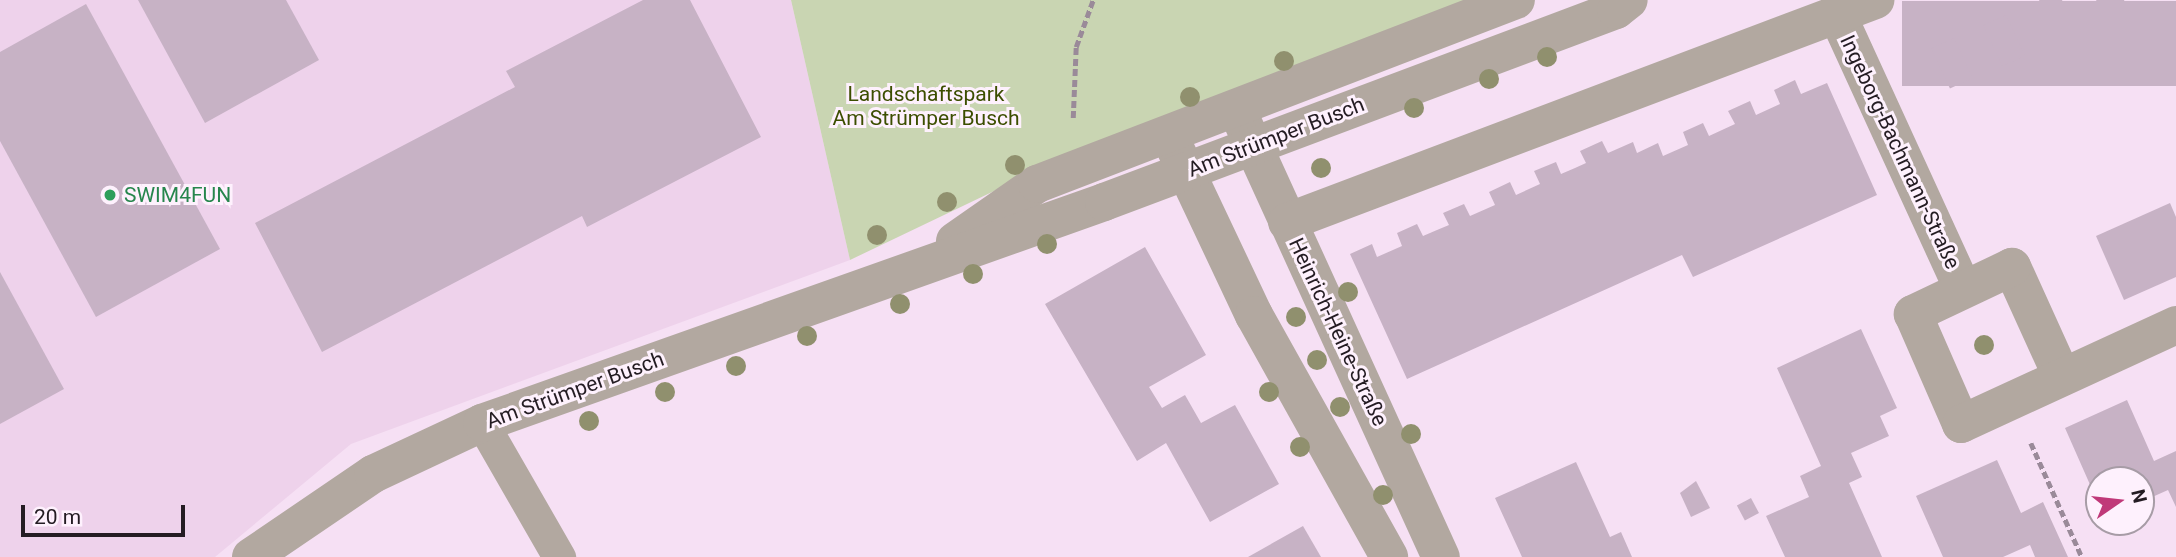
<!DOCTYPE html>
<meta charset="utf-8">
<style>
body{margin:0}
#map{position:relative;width:2176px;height:557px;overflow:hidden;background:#f6e0f4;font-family:Roboto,sans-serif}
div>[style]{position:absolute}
.built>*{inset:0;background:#eed2eb}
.green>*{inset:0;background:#c9d5b2}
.building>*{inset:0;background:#c7b2c5;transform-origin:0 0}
.path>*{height:4.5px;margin-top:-2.25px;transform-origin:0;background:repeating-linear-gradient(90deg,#9a8a99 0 7px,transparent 0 10.5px)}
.service>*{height:33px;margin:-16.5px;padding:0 16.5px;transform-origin:16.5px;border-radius:16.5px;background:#b2a8a0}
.minor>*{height:38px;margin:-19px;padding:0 19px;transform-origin:19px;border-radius:19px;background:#b2a8a0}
.trees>*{width:20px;height:20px;margin:-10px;border-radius:50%;background:#90906e}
.dots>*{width:19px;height:19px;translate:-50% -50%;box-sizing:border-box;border:4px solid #fef1fd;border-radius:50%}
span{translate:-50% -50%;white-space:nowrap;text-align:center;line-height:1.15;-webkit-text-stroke:6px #fef1fd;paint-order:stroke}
.park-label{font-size:21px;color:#3c4e00}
.street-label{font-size:21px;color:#241c23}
.leisure-label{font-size:21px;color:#27864d}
.left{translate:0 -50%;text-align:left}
.north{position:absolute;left:2085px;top:466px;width:70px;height:70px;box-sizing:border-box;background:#fef1fd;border:2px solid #a79ca6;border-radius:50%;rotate:76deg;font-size:19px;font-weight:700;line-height:28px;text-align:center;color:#241c23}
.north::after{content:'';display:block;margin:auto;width:24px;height:32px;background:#c03979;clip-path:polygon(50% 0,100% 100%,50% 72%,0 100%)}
.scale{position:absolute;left:21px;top:505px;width:164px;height:32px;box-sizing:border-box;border:4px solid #241c23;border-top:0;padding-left:9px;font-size:21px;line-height:24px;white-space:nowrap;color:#241c23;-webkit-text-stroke:5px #fef1fd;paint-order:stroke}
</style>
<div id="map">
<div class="built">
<div style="clip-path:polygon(0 0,791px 0,850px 260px,351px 444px,215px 557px,0 557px)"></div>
</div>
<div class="green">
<div style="clip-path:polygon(791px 0,1467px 0,1013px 182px,850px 260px)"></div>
</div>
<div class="building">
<div style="clip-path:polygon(138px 0,286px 0,319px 60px,205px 123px)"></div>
<div style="clip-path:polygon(643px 0,690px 0,761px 137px,587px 227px,582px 216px,322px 352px,255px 223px,515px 87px,506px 71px)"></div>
<div style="clip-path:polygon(2039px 0,2062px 0,2076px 32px,2054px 42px)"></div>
<div style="clip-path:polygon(2096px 0,2124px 0,2128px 9px,2105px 19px)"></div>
<div style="left:2176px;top:1px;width:85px;height:274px;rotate:90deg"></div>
<div style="clip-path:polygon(86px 4px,220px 249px,96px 317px,0 141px,0 52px)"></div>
<div style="left:2006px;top:15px;width:45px;height:25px;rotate:65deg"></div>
<div style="left:1954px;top:38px;width:44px;height:25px;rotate:65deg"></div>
<div style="clip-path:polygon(1795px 80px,1801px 94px,1827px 83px,1877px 195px,1693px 277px,1682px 255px,1407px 379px,1350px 254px,1372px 244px,1377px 257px,1402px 246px,1397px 233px,1417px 224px,1423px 236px,1437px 230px,1449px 225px,1443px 213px,1464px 204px,1470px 216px,1495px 205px,1489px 192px,1510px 182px,1516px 195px,1540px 184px,1534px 171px,1556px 162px,1561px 174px,1575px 168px,1586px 163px,1580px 151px,1602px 141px,1608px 153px,1633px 142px,1637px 153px,1658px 143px,1663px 156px,1688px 145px,1683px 132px,1703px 123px,1709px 136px,1735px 124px,1728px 111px,1750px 101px,1756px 115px,1780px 104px,1774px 90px)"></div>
<div style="clip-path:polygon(2170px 203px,2176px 217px,2176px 277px,2124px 300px,2096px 236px)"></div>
<div style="clip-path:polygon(1145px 247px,1206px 355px,1149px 387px,1162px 408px,1185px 395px,1201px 423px,1235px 405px,1279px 484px,1210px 522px,1166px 443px,1137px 461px,1045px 304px)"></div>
<div style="clip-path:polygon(0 272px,64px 389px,0 424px)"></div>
<div style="clip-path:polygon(1861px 329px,1897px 408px,1880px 416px,1889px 436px,1851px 453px,1862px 477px,1849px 483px,1882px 557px,1785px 557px,1766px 516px,1809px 497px,1800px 476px,1821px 466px,1777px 368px)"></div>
<div style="clip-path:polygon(2127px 400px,2154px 461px,2176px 451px,2176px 507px,2168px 490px,2141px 502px,2141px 480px,2099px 480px,2099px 505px,2065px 428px)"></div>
<div style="clip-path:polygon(1997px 460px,2021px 513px,2043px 502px,2068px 557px,2035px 557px,2030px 545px,2003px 557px,1943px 557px,1916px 496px)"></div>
<div style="clip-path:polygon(1576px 462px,1610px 537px,1621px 532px,1632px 557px,1522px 557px,1495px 498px)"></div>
<div style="clip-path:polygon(1696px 481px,1710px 508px,1691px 517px,1680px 493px)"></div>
<div style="left:1751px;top:498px;width:17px;height:16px;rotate:62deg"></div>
<div style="clip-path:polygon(1303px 526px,1321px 557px,1248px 557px)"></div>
</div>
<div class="path">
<div style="left:1073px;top:118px;width:71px;rotate:-87.6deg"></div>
<div style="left:1076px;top:47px;width:50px;rotate:-70.1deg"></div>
<div style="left:2031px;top:443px;width:125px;rotate:65.9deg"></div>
</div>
<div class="service">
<div style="left:482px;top:423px;width:155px;rotate:60.1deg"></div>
</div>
<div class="minor">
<div style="left:1837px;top:14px;width:302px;rotate:65.4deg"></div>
<div style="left:1243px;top:123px;width:477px;rotate:65.5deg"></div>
<div style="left:1175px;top:148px;width:185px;rotate:64.7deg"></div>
<div style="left:1254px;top:315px;width:277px;rotate:60.8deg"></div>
<div style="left:1287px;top:222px;width:629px;rotate:-20.68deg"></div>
<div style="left:955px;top:241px;width:100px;rotate:-34.8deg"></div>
<div style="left:1037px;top:184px;width:513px;rotate:-21.01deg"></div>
<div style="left:2062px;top:377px;width:121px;rotate:-114.4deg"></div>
<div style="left:2012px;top:267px;width:110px;rotate:154.6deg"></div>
<div style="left:1913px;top:314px;width:120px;rotate:66.4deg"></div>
<div style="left:1961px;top:424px;width:237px;rotate:-24.7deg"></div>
<div style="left:251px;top:557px;width:148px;rotate:-34.2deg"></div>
<div style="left:373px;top:474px;width:120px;rotate:-25.1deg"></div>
<div style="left:482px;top:423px;width:660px;rotate:-19.56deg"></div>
<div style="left:1104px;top:202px;width:547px;rotate:-20.56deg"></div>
<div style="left:1616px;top:10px;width:16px;rotate:-38deg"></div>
</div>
<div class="trees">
<div style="left:1547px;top:57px"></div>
<div style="left:1284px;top:61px"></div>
<div style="left:1489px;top:79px"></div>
<div style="left:1190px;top:97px"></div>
<div style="left:1414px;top:108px"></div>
<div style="left:1015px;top:165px"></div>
<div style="left:1321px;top:168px"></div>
<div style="left:947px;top:202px"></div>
<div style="left:877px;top:235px"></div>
<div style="left:1047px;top:244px"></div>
<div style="left:973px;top:274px"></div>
<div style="left:1348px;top:292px"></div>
<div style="left:900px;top:304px"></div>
<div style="left:1296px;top:317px"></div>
<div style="left:807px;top:336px"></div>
<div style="left:1984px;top:345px"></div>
<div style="left:1317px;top:360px"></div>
<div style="left:736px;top:366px"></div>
<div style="left:665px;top:392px"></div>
<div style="left:1269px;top:392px"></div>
<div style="left:1340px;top:407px"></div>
<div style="left:589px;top:421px"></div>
<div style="left:1411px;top:434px"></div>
<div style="left:1300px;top:447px"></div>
<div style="left:1383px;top:495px"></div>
</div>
<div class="dots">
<div style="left:110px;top:195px;background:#2e9e5b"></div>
</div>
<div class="park-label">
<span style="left:926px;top:106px">Landschaftspark<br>Am Strümper Busch</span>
</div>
<div class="street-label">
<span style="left:1276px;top:137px;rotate:-21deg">Am Strümper Busch</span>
<span style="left:1900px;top:152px;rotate:65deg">Ingeborg-Bachmann-Straße</span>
<span style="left:1338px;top:332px;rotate:65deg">Heinrich-Heine-Straße</span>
<span style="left:575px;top:390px;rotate:-20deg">Am Strümper Busch</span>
</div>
<div class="leisure-label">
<span class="left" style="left:124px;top:195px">SWIM4FUN</span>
</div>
<div class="north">N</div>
<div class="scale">20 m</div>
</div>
